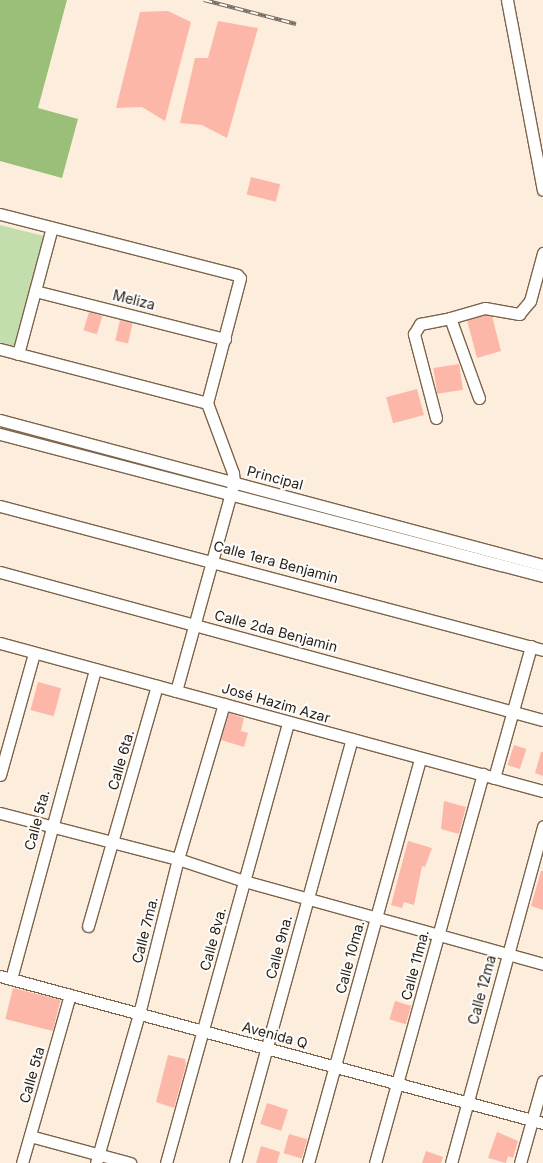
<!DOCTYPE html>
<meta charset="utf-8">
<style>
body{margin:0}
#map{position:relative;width:543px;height:1163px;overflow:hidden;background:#fdeddc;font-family:Inter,sans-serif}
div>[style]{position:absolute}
.green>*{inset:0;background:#c3ddad}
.forest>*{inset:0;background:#9abf79}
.building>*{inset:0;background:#fcb7a8;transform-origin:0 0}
.roads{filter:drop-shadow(1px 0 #7c644b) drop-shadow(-1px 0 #7c644b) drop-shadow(0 1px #7c644b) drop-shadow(0 -1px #7c644b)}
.minor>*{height:11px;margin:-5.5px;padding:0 5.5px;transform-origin:5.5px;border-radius:5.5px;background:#fff}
.rail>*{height:4px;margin-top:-2px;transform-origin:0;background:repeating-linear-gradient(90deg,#fdfdfd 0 8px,#766b5d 0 16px);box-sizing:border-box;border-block:1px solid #766b5d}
span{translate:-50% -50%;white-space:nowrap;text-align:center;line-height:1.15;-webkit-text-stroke:4px #fdfdfd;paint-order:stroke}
.street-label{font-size:14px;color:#251c11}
</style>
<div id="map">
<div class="green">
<div style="clip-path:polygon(0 225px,44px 236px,16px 347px,0 343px)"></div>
</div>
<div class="forest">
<div style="clip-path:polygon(0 0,67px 0,38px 108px,78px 119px,62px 178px,0 161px)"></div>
</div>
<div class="building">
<div style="clip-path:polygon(168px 11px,191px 22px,165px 121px,142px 107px,116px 108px,140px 12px)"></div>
<div style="clip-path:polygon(218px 21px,258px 28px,227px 138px,202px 125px,180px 123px,195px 58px,208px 58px)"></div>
<div style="left:251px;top:177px;width:30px;height:18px;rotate:14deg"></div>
<div style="left:89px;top:312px;width:14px;height:19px;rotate:17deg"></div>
<div style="clip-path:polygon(486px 315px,492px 316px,501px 351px,477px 358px,467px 320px)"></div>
<div style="left:120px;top:320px;width:13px;height:21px;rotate:13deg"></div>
<div style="left:459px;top:364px;width:26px;height:26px;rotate:81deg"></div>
<div style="left:417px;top:389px;width:27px;height:32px;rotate:75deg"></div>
<div style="left:38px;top:682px;width:24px;height:29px;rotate:15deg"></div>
<div style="clip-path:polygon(229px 713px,244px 718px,241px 731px,248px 733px,244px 747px,221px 740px)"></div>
<div style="left:514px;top:745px;width:13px;height:21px;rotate:18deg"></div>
<div style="clip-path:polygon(541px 752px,543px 752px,543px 776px,535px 773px)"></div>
<div style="clip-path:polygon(444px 801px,466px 807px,459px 834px,441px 829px)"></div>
<div style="clip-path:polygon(408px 841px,432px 848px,425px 867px,422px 866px,414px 905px,404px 902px,402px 908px,391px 905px)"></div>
<div style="clip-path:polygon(541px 871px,543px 871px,543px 910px,531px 906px)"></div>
<div style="left:13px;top:988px;width:49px;height:32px;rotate:14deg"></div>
<div style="left:395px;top:1001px;width:17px;height:19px;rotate:17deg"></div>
<div style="clip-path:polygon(168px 1055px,185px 1059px,186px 1065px,174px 1108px,156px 1102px)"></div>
<div style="left:267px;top:1103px;width:22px;height:22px;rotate:18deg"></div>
<div style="clip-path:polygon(497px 1132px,518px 1141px,513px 1158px,508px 1156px,506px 1163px,488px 1158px)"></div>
<div style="left:289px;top:1134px;width:19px;height:20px;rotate:16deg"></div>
<div style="clip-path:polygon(261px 1146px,280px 1152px,277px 1163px,256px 1163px)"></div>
<div style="clip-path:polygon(426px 1151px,443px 1157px,441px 1163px,422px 1163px)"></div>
</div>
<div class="roads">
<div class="minor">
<div style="left:507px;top:0;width:193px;rotate:79.3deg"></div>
<div style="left:0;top:214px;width:245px;rotate:14.4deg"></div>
<div style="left:237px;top:275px;width:4px;rotate:45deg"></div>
<div style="left:240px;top:278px;width:129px;rotate:104.8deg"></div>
<div style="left:207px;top:403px;width:75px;rotate:69.6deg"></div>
<div style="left:233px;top:473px;width:9px;rotate:84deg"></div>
<div style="left:234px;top:482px;width:217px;rotate:105.5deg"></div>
<div style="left:35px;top:291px;width:196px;rotate:14.2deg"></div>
<div style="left:0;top:349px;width:214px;rotate:14.6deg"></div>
<div style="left:18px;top:354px;width:131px;rotate:-75deg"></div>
<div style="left:479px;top:398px;width:85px;rotate:-109.9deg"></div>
<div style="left:450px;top:318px;width:36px;rotate:-16deg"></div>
<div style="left:485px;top:308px;width:35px;rotate:10deg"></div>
<div style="left:519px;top:314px;width:17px;rotate:-50deg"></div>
<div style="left:530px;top:301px;width:50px;rotate:-74.8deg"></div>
<div style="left:436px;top:418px;width:87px;rotate:-104.7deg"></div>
<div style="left:414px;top:334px;width:12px;rotate:-59deg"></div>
<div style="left:420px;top:324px;width:31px;rotate:-11deg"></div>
<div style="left:0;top:420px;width:562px;rotate:14.95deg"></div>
<div style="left:0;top:434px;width:561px;rotate:14.66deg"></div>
<div style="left:0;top:506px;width:562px;rotate:14.85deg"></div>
<div style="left:0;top:572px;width:563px;rotate:15.25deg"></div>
<div style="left:0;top:643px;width:563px;rotate:15.25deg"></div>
<div style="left:0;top:775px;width:127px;rotate:-74.4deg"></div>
<div style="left:494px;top:778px;width:137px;rotate:-74.3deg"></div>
<div style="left:0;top:813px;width:184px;rotate:14.5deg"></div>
<div style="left:178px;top:859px;width:70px;rotate:18.4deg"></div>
<div style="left:244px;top:881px;width:310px;rotate:15.5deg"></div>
<div style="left:88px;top:926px;width:250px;rotate:-74deg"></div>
<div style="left:0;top:976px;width:563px;rotate:15.15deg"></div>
<div style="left:11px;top:979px;width:321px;rotate:-74.8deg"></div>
<div style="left:30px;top:1136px;width:104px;rotate:15.1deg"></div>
<div style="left:22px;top:1163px;width:175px;rotate:-74.1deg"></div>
<div style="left:96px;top:1163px;width:155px;rotate:-73.9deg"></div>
<div style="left:139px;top:1014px;width:160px;rotate:-75.9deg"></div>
<div style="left:178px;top:859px;width:162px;rotate:-73.5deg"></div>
<div style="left:166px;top:1163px;width:457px;rotate:-74.5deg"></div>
<div style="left:235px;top:1163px;width:440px;rotate:-74.6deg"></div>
<div style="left:308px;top:1163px;width:420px;rotate:-74.5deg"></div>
<div style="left:375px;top:1163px;width:404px;rotate:-74.5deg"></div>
<div style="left:451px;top:1163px;width:349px;rotate:-74.7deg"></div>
<div style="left:520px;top:1163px;width:85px;rotate:-74.3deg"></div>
</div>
</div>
<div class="rail">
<div style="left:204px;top:0;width:95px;rotate:14.6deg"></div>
</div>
<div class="street-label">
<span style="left:134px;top:300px;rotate:14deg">Meliza</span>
<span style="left:275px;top:478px;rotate:15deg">Principal</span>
<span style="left:276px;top:562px;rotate:15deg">Calle 1era Benjamin</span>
<span style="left:276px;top:631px;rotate:15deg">Calle 2da Benjamin</span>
<span style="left:276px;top:703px;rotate:16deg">José Hazim Azar</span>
<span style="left:121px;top:760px;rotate:-74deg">Calle 6ta.</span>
<span style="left:37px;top:820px;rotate:-75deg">Calle 5ta.</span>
<span style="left:145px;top:930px;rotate:-76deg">Calle 7ma.</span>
<span style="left:213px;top:939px;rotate:-75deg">Calle 8va.</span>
<span style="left:279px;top:947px;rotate:-75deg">Calle 9na.</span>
<span style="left:350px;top:957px;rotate:-75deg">Calle 10ma.</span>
<span style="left:415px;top:965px;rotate:-75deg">Calle 11ma.</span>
<span style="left:482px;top:990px;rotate:-75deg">Calle 12ma</span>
<span style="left:275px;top:1035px;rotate:15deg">Avenida Q</span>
<span style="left:32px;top:1075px;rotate:-74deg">Calle 5ta</span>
</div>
</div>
